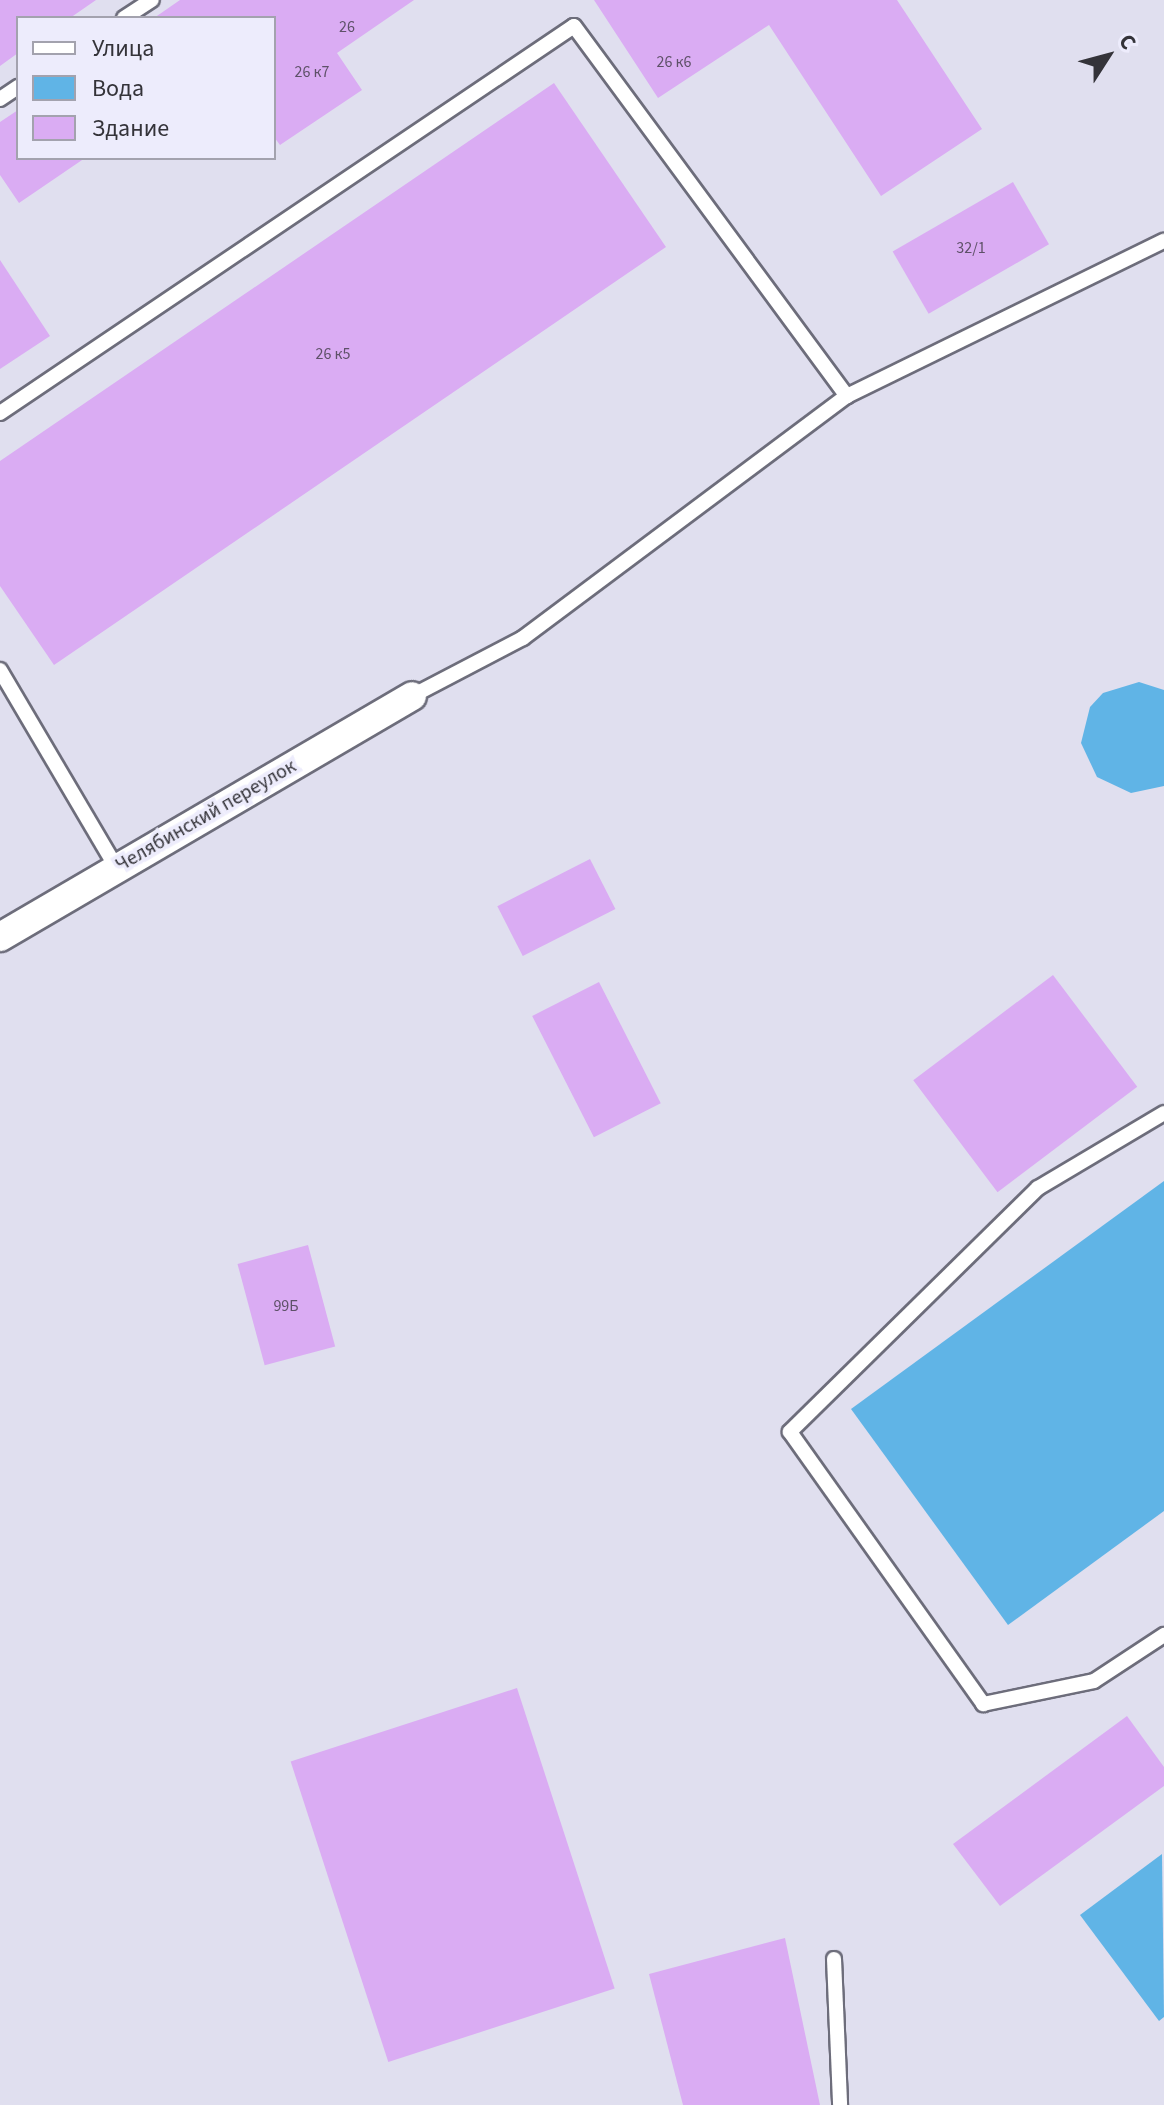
<!DOCTYPE html>
<meta charset="utf-8">
<style>
body{margin:0}
#map{position:relative;width:1164px;height:2105px;overflow:hidden;background:#e0dfef;font-family:"Source Sans 3",sans-serif}
div>[style]{position:absolute}
.water>*{inset:0;background:#60b4e6}
.building>*{inset:0;background:#daacf3;transform-origin:0 0}
.roads{filter:drop-shadow(2px 0 #6d6d7b) drop-shadow(-2px 0 #6d6d7b) drop-shadow(0 2px #6d6d7b) drop-shadow(0 -2px #6d6d7b)}
.service>*{height:14px;margin:-7px;padding:0 7px;transform-origin:7px;border-radius:7px;background:#fff}
.minor>*{height:28px;margin:-14px;padding:0 14px;transform-origin:14px;border-radius:14px;background:#fff}
span{translate:-50% -50%;white-space:nowrap;text-align:center;line-height:1.15;-webkit-text-stroke:7px #edecfc;paint-order:stroke}
.number-label{font-size:16px;color:#5e5168}
.number-label span{-webkit-text-stroke-width:0}
.street-label{font-size:20px;color:#343339}
.legend{position:absolute;left:16px;top:16px;width:260px;height:144px;box-sizing:border-box;background:#edecfc;border:2px solid #a3a2ae;margin:0;padding:10px 14px;list-style:none;font-size:24px;color:#343339}
.legend li{display:flex;align-items:center;gap:16px;height:40px}
.legend b{width:40px;border:2px solid #a3a2ae}
.north{position:absolute;left:1068px;top:16px;width:80px;height:80px;-webkit-text-stroke:6px #edecfc;paint-order:stroke;rotate:54deg;font-size:22px;font-weight:700;line-height:32px;text-align:center;color:#343339}
.north::after{content:'';display:block;margin:auto;width:28px;height:36px;background:#343339;clip-path:polygon(50% 0,100% 100%,50% 72%,0 100%)}
</style>
<div id="map">
<div class="water">
<div style="clip-path:polygon(1139px 682px,1164px 690px,1164px 786px,1131px 793px,1097px 777px,1081px 743px,1090px 707px,1103px 693px)"></div>
<div style="clip-path:polygon(1164px 1181px,1164px 1511px,1008px 1625px,851px 1409px)"></div>
<div style="clip-path:polygon(1162px 1854px,1164px 2017px,1159px 2021px,1080px 1915px)"></div>
</div>
<div class="building">
<div style="clip-path:polygon(0 0,96px 0,70px 18px,18px 18px,18px 53px,0 66px)"></div>
<div style="clip-path:polygon(180px 0,414px 0,337px 53px,362px 90px,280px 145px,274px 137px,274px 18px,154px 18px)"></div>
<div style="clip-path:polygon(594px 0,897px 0,982px 129px,881px 196px,769px 25px,658px 98px)"></div>
<div style="clip-path:polygon(554px 83px,666px 247px,54px 665px,0 586px,0 461px)"></div>
<div style="clip-path:polygon(18px 110px,18px 158px,85px 158px,19px 203px,0 175px,0 122px)"></div>
<div style="left:1013px;top:182px;width:72px;height:139px;rotate:60deg"></div>
<div style="clip-path:polygon(0 260px,50px 336px,0 369px)"></div>
<div style="left:590px;top:859px;width:56px;height:104px;rotate:63deg"></div>
<div style="left:1053px;top:975px;width:140px;height:175px;rotate:53deg"></div>
<div style="left:599px;top:982px;width:136px;height:75px;rotate:63deg"></div>
<div style="left:308px;top:1245px;width:105px;height:73px;rotate:75deg"></div>
<div style="left:517px;top:1688px;width:316px;height:238px;rotate:72deg"></div>
<div style="clip-path:polygon(1127px 1716px,1164px 1767px,1164px 1786px,1000px 1906px,953px 1844px)"></div>
<div style="clip-path:polygon(785px 1938px,820px 2105px,683px 2105px,649px 1974px)"></div>
</div>
<div class="roads">
<div class="service">
<div style="left:124px;top:18px;width:33px;rotate:-33deg"></div>
<div style="left:0;top:99px;width:22px;rotate:-34deg"></div>
<div style="left:0;top:413px;width:692px;rotate:-33.99deg"></div>
<div style="left:574px;top:26px;width:460px;rotate:53.6deg"></div>
<div style="left:0;top:670px;width:229px;rotate:59.5deg"></div>
<div style="left:412px;top:696px;width:125px;rotate:-27.6deg"></div>
<div style="left:523px;top:638px;width:404px;rotate:-36.8deg"></div>
<div style="left:847px;top:396px;width:353px;rotate:-26.1deg"></div>
<div style="left:1164px;top:1113px;width:147px;rotate:149.2deg"></div>
<div style="left:1038px;top:1188px;width:348px;rotate:135.5deg"></div>
<div style="left:790px;top:1432px;width:334px;rotate:54.6deg"></div>
<div style="left:983px;top:1704px;width:113px;rotate:-11.7deg"></div>
<div style="left:1094px;top:1681px;width:84px;rotate:-33.3deg"></div>
<div style="left:834px;top:1959px;width:146px;rotate:87.6deg"></div>
</div>
<div class="minor">
<div style="left:0;top:937px;width:477px;rotate:-30.3deg"></div>
</div>
</div>
<div class="number-label">
<span style="left:347px;top:27px">26</span>
<span style="left:674px;top:62px">26 к6</span>
<span style="left:312px;top:72px">26 к7</span>
<span style="left:971px;top:248px">32/1</span>
<span style="left:333px;top:354px">26 к5</span>
<span style="left:286px;top:1306px">99Б</span>
</div>
<div class="street-label">
<span style="left:206px;top:816px;rotate:-30deg">Челябинский переулок</span>
</div>
<ul class="legend">
<li><b style="height:10px;background:#fff"></b>Улица</li>
<li><b style="height:22px;background:#60b4e6"></b>Вода</li>
<li><b style="height:22px;background:#daacf3"></b>Здание</li>
</ul>
<div class="north">С</div>
</div>
